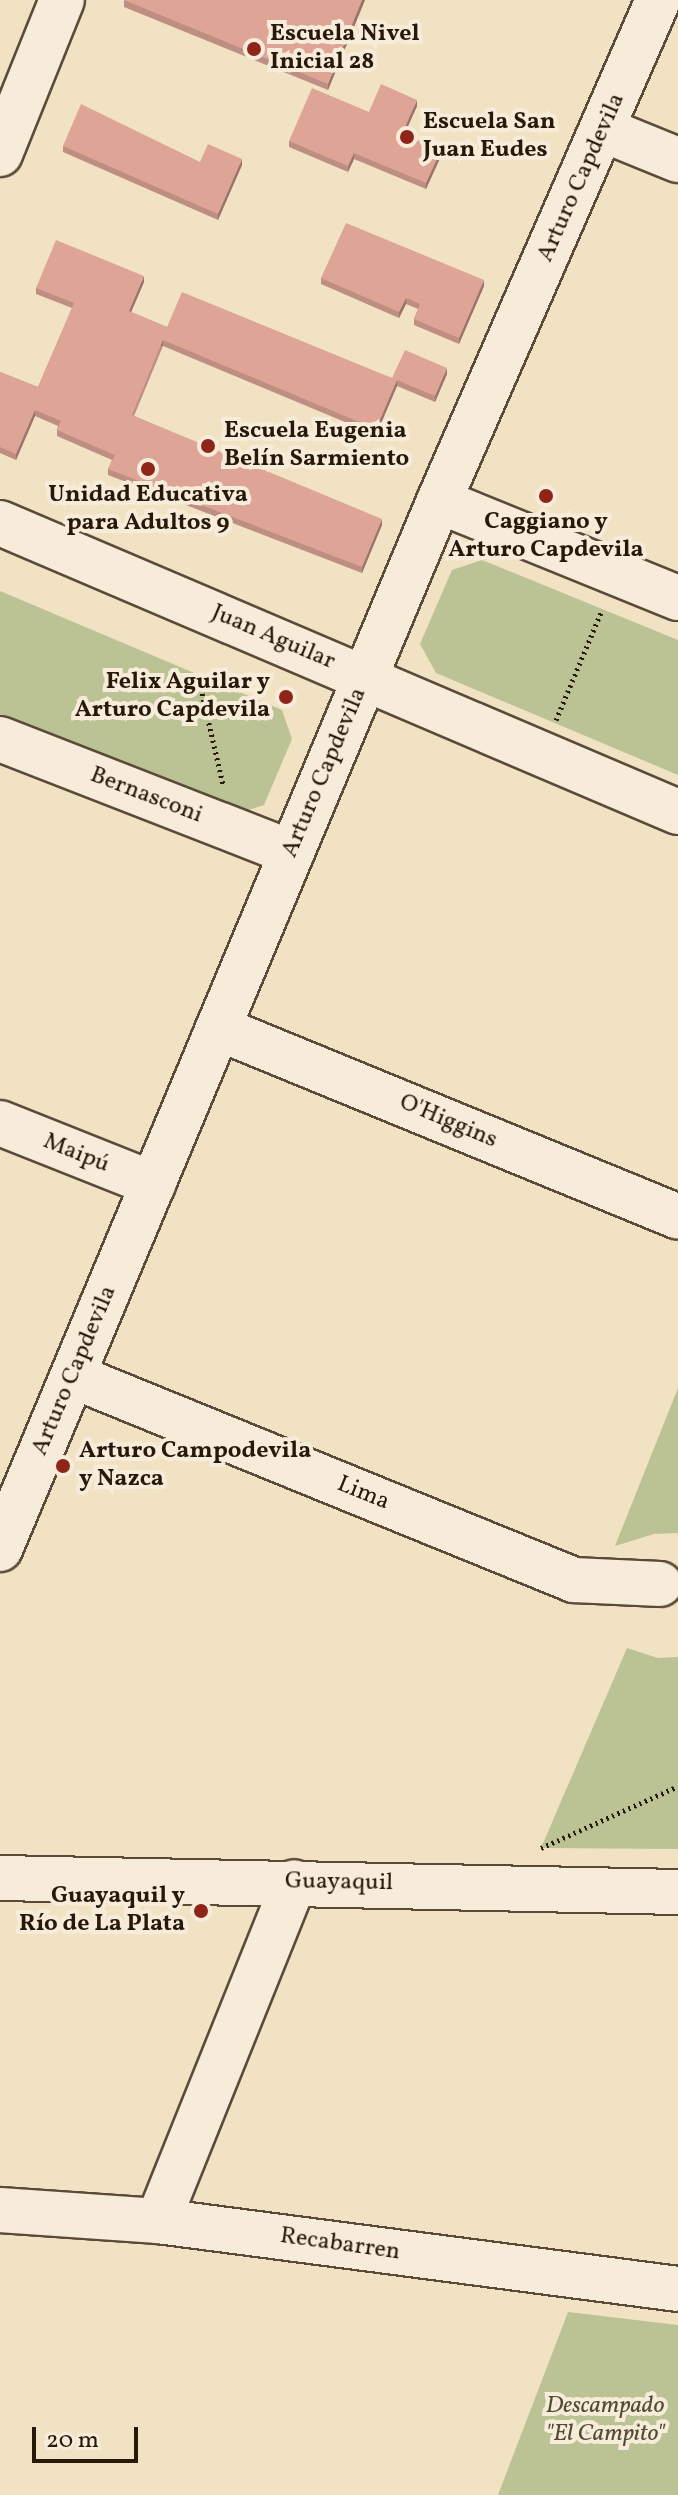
<!DOCTYPE html>
<meta charset="utf-8">
<style>
body{margin:0}
#map{position:relative;width:678px;height:2495px;overflow:hidden;background:#f1e2c4;font-family:Vollkorn,serif}
div>[style]{position:absolute}
.green>*{inset:0;background:#bbc394}
.path>*{height:5px;margin-top:-2.5px;transform-origin:0;background:repeating-linear-gradient(90deg,#261909 0 2px,transparent 0 6px)}
.roads{filter:drop-shadow(2px 0 #594b38) drop-shadow(-2px 0 #594b38) drop-shadow(0 2px #594b38) drop-shadow(0 -2px #594b38)}
.minor>*{height:44px;margin:-22px;padding:0 22px;transform-origin:22px;border-radius:22px;background:#f6ecd9}
.wall>*{inset:0;background:#bf8e82}
.shaded-wall>*{inset:0;background:#9b746a;transform-origin:0 0}
.building>*{inset:0;background:#dea597}
.dots>*{width:22px;height:22px;translate:-50% -50%;box-sizing:border-box;border:4px solid #f6ecd9;border-radius:50%}
span{translate:-50% -50%;white-space:nowrap;text-align:center;line-height:1.15;-webkit-text-stroke:8px #f6ecd9;paint-order:stroke}
.poi-label{font-size:24px;color:#261909;font-weight:700}
.left{translate:0 -50%;text-align:left}
.right{translate:-100% -50%;text-align:right}
.street-label{font-size:24px;color:#261909}
.park-label{font-size:24px;color:#534c33;font-style:italic}
.scale{position:absolute;left:32px;top:2427px;width:106px;height:36px;box-sizing:border-box;border:4px solid #261909;border-top:0;padding-left:10px;font-size:24px;line-height:28px;white-space:nowrap;color:#261909;-webkit-text-stroke:6px #f6ecd9;paint-order:stroke}
</style>
<div id="map">
<div class="green">
<div style="clip-path:polygon(482px 560px,678px 640px,678px 775px,436px 673px,420px 644px,452px 570px)"></div>
<div style="clip-path:polygon(0 591px,282px 710px,292px 739px,264px 805px,230px 816px,0 719px)"></div>
<div style="clip-path:polygon(678px 1388px,678px 1533px,654px 1534px,615px 1546px)"></div>
<div style="clip-path:polygon(627px 1648px,658px 1658px,678px 1657px,678px 1849px,541px 1848px)"></div>
<div style="clip-path:polygon(568px 2312px,678px 2325px,678px 2495px,498px 2495px)"></div>
</div>
<div class="path">
<div style="left:198px;top:676px;width:111px;rotate:77deg"></div>
<div style="left:556px;top:720px;width:119px;rotate:-67.3deg"></div>
<div style="left:541px;top:1848px;width:150px;rotate:-24.3deg"></div>
</div>
<div class="roads">
<div class="minor">
<div style="left:604px;top:130px;width:80px;rotate:22.1deg"></div>
<div style="left:0;top:154px;width:166px;rotate:-68.1deg"></div>
<div style="left:439px;top:501px;width:258px;rotate:22.1deg"></div>
<div style="left:0;top:523px;width:737px;rotate:23.09deg"></div>
<div style="left:0;top:739px;width:313px;rotate:21.3deg"></div>
<div style="left:218px;top:1028px;width:497px;rotate:22.3deg"></div>
<div style="left:0;top:1123px;width:165px;rotate:21.7deg"></div>
<div style="left:73px;top:1376px;width:541px;rotate:22.16deg"></div>
<div style="left:574px;top:1580px;width:86px;rotate:2.7deg"></div>
<div style="left:0;top:1549px;width:1136px;rotate:-67.27deg"></div>
<div style="left:439px;top:501px;width:547px;rotate:-66.39deg"></div>
<div style="left:0;top:1878px;width:678px;rotate:1.18deg"></div>
<div style="left:0;top:2210px;width:158px;rotate:4deg"></div>
<div style="left:158px;top:2221px;width:524px;rotate:7.45deg"></div>
<div style="left:158px;top:2221px;width:365px;rotate:-68.1deg"></div>
</div>
</div>
<div class="wall">
<div style="clip-path:polygon(124px 0,365px 0,328px 90px,124px 7px)"></div>
<div style="clip-path:polygon(417px 106px,404px 134px,441px 156px,426px 189px,354px 159px,348px 172px,289px 147px,289px 141px,369px 112px)"></div>
<div style="clip-path:polygon(63px 146px,200px 162px,242px 165px,218px 220px,63px 152px)"></div>
<div style="clip-path:polygon(321px 278px,484px 286px,459px 344px,414px 325px,414px 319px,418px 309px,406px 304px,399px 318px,321px 284px)"></div>
<div style="clip-path:polygon(144px 282px,131px 312px,167px 327px,392px 378px,447px 374px,435px 402px,397px 386px,376px 435px,163px 346px,134px 416px,382px 525px,362px 573px,108px 475px,108px 469px,112px 460px,57px 436px,57px 430px,58px 426px,35px 416px,16px 460px,0 453px,0 372px,38px 387px,72px 308px,36px 294px,36px 288px)"></div>
</div>
<div class="shaded-wall">
<div style="clip-path:polygon(362px 0,365px 0,328px 90px,328px 84px)"></div>
<div style="clip-path:polygon(417px 100px,417px 106px,402px 140px,402px 134px)"></div>
<div style="clip-path:polygon(441px 150px,441px 156px,426px 189px,426px 183px)"></div>
<div style="clip-path:polygon(354px 153px,354px 159px,348px 172px,348px 166px)"></div>
<div style="clip-path:polygon(242px 159px,242px 165px,218px 220px,218px 214px)"></div>
<div style="clip-path:polygon(144px 276px,144px 282px,129px 317px,129px 311px)"></div>
<div style="clip-path:polygon(484px 280px,484px 286px,459px 344px,459px 338px)"></div>
<div style="clip-path:polygon(406px 298px,406px 304px,399px 318px,399px 312px)"></div>
<div style="left:163px;top:340px;width:6px;height:81px;rotate:90deg"></div>
<div style="clip-path:polygon(447px 368px,447px 374px,435px 402px,435px 396px)"></div>
<div style="clip-path:polygon(397px 380px,397px 386px,376px 435px,376px 429px)"></div>
<div style="clip-path:polygon(35px 410px,35px 416px,16px 460px,16px 454px)"></div>
<div style="clip-path:polygon(382px 519px,382px 525px,362px 573px,362px 567px)"></div>
</div>
<div class="building">
<div style="clip-path:polygon(124px 0,362px 0,328px 84px)"></div>
<div style="clip-path:polygon(381px 84px,417px 100px,402px 134px,441px 150px,426px 183px,354px 153px,348px 166px,289px 141px,312px 88px,369px 112px)"></div>
<div style="clip-path:polygon(81px 104px,200px 162px,208px 144px,242px 159px,218px 214px,63px 146px)"></div>
<div style="clip-path:polygon(346px 223px,484px 280px,459px 338px,414px 319px,420px 304px,406px 298px,399px 312px,321px 278px)"></div>
<div style="clip-path:polygon(56px 240px,144px 276px,129px 311px,167px 327px,182px 292px,392px 378px,405px 350px,447px 368px,435px 396px,397px 380px,376px 429px,163px 340px,132px 415px,382px 519px,362px 567px,108px 469px,115px 455px,57px 430px,61px 421px,35px 410px,16px 454px,0 447px,0 372px,38px 387px,74px 303px,36px 288px)"></div>
</div>
<div class="dots">
<div style="left:254px;top:49px;background:#8f2418"></div>
<div style="left:407px;top:137px;background:#8f2418"></div>
<div style="left:208px;top:446px;background:#8f2418"></div>
<div style="left:148px;top:469px;background:#8f2418"></div>
<div style="left:546px;top:496px;background:#8f2418"></div>
<div style="left:286px;top:697px;background:#8f2418"></div>
<div style="left:63px;top:1466px;background:#8f2418"></div>
<div style="left:201px;top:1911px;background:#8f2418"></div>
</div>
<div class="poi-label">
<span class="left" style="left:270px;top:49px">Escuela Nivel<br>Inicial 28</span>
<span class="left" style="left:423px;top:137px">Escuela San<br>Juan Eudes</span>
<span class="left" style="left:224px;top:446px">Escuela Eugenia<br>Belín Sarmiento</span>
<span style="left:148px;top:510px">Unidad Educativa<br>para Adultos 9</span>
<span style="left:546px;top:537px">Caggiano y<br>Arturo Capdevila</span>
<span class="right" style="left:270px;top:697px">Felix Aguilar y<br>Arturo Capdevila</span>
<span class="left" style="left:79px;top:1466px">Arturo Campodevila<br>y Nazca</span>
<span class="right" style="left:185px;top:1911px">Guayaquil y<br>Río de La Plata</span>
</div>
<div class="street-label">
<span style="left:582px;top:178px;rotate:-66deg">Arturo Capdevila</span>
<span style="left:273px;top:638px;rotate:23deg">Juan Aguilar</span>
<span style="left:325px;top:773px;rotate:-67deg">Arturo Capdevila</span>
<span style="left:146px;top:796px;rotate:21deg">Bernasconi</span>
<span style="left:448px;top:1122px;rotate:23deg">O'Higgins</span>
<span style="left:76px;top:1154px;rotate:22deg">Maipú</span>
<span style="left:75px;top:1371px;rotate:-67deg">Arturo Capdevila</span>
<span style="left:363px;top:1494px;rotate:22deg">Lima</span>
<span style="left:339px;top:1883px;rotate:1deg">Guayaquil</span>
<span style="left:340px;top:2245px;rotate:8deg">Recabarren</span>
</div>
<div class="park-label">
<span style="left:605px;top:2421px">Descampado<br>"El Campito"</span>
</div>
<div class="scale">20 m</div>
</div>
